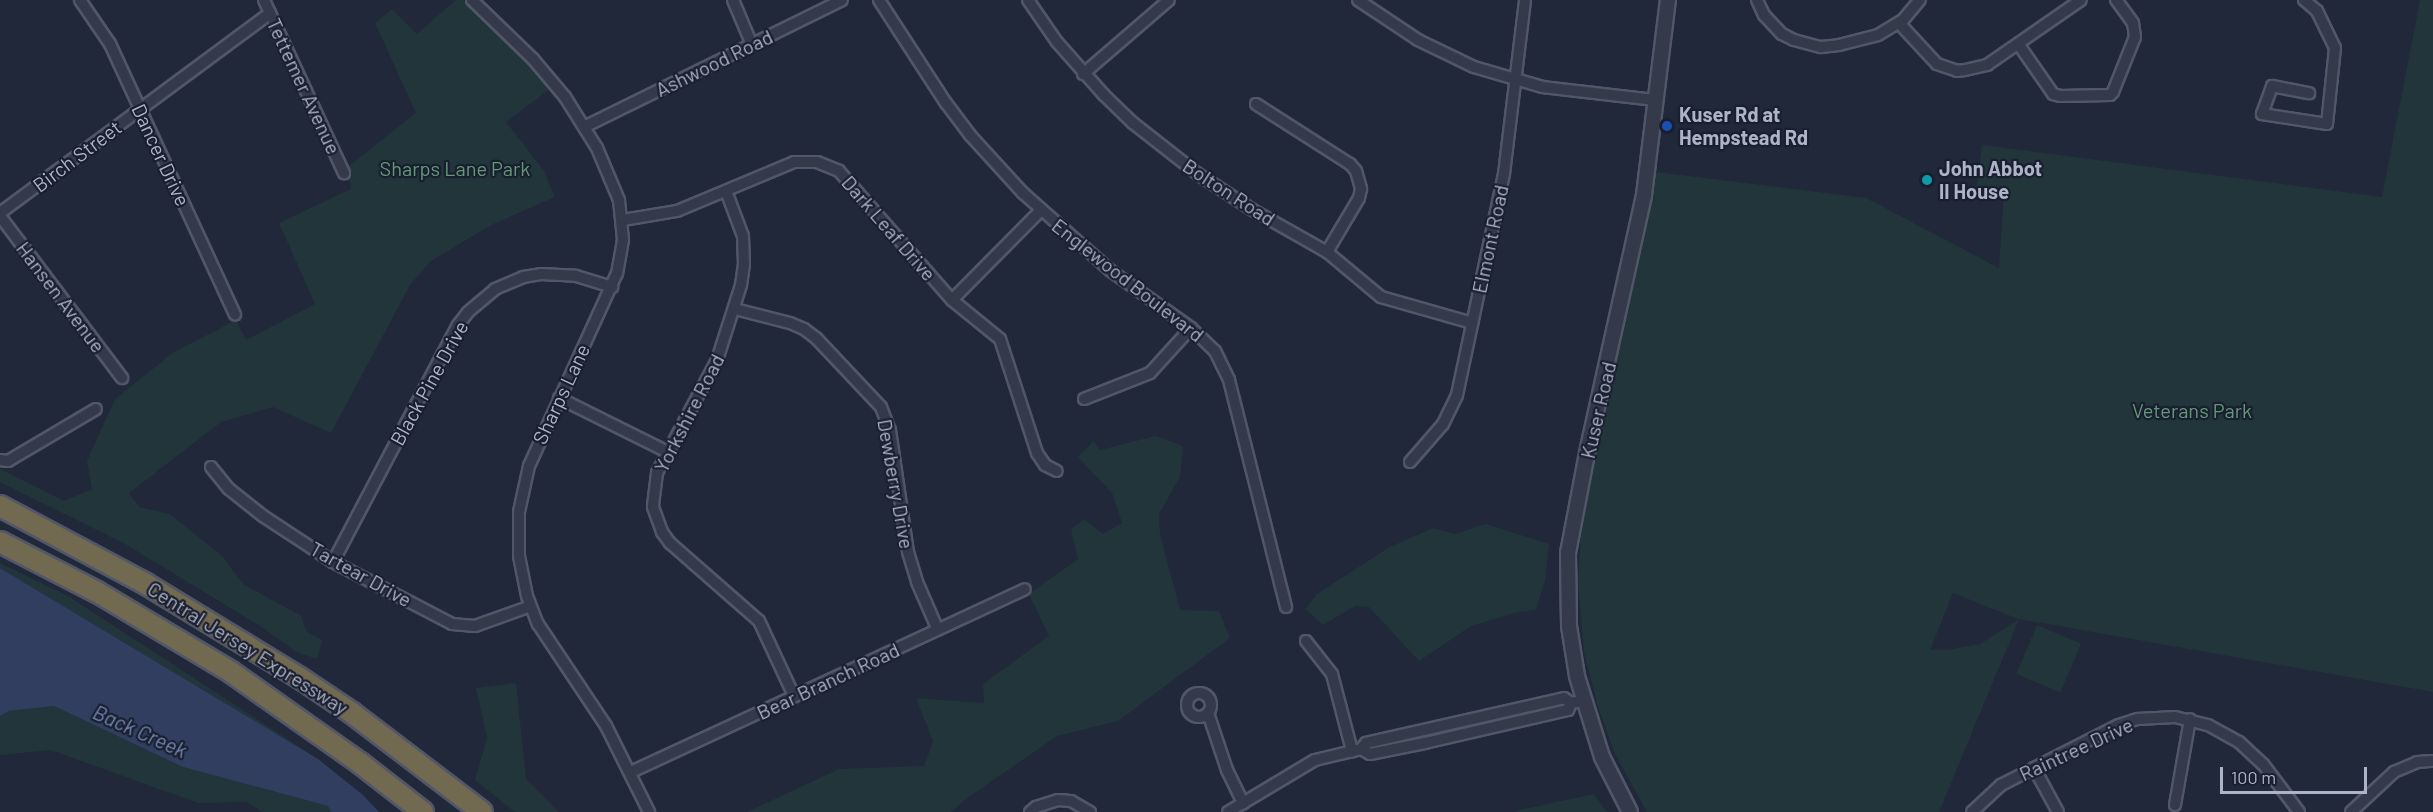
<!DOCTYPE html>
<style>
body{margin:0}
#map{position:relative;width:2433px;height:812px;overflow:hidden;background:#20283a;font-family:Barlow,sans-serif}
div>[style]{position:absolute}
.green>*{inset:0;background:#22353b;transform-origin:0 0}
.water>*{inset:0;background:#313e60}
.roads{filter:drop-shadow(2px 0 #515768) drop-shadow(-2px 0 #515768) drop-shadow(0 2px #515768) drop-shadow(0 -2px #515768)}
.minor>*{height:10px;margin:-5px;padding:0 5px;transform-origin:5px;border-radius:5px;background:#343a4a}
.minor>.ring{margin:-5px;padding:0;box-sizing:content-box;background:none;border:10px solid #343a4a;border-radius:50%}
.tertiary>*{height:14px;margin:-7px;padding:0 7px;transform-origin:7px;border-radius:7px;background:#343a4a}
.motorway>*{height:20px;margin:-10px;padding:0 10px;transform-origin:10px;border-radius:10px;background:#716950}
.dots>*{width:16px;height:16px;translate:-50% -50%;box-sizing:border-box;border:3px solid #191f2f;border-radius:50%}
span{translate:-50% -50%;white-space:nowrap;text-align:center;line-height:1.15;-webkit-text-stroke:4.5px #191f2f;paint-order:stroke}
.street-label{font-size:20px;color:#aeb4c7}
.poi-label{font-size:20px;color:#aeb4c7;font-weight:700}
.left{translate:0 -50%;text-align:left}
.park-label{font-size:20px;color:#649978}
.water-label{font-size:21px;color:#7486b1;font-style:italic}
.scale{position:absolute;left:2220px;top:767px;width:147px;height:27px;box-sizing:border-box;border:3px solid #aeb4c7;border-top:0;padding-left:8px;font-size:18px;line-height:21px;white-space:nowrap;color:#aeb4c7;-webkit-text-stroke:4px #191f2f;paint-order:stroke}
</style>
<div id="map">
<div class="green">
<div style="clip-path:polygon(456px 0,463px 0,510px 42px,551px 88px,506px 122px,544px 171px,555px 197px,491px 225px,431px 261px,410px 285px,331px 433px,273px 407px,221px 422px,129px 493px,139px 507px,170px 514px,223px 557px,243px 584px,301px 616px,306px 631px,322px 640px,317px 659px,297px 652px,257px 624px,125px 544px,0 482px,0 469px,64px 501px,92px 489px,87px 461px,115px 399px,174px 352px,236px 320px,246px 340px,315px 304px,279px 223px,351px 189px,348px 167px,416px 113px,375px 23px,392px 9px,417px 34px)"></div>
<div style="clip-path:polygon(evenodd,2420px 0,2433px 0,2433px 692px,2019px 619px,1939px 812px,1647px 812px,1615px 754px,1598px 707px,1584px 652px,1578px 581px,1581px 532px,1648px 171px,1866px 198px,1999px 268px,2004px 193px,1976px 191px,1982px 145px,2382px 197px,2420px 0,1953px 593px,2018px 619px,2018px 620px,1980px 644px,1947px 650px,1930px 650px,1953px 593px)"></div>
<div style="clip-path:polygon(1155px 436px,1183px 446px,1180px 477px,1159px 514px,1160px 534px,1180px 610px,1219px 611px,1230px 638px,1118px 721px,1057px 736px,966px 799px,951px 812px,747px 812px,839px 769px,924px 766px,933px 741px,916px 698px,984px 703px,983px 684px,1049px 636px,1029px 594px,1078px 559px,1071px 529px,1084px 519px,1103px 534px,1122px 523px,1112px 493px,1078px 457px,1094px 441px,1100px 450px)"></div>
<div style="clip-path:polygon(1486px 524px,1549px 544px,1545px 580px,1536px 610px,1518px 612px,1471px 626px,1419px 661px,1369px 607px,1355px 606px,1323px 625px,1305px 609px,1317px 594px,1388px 548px,1433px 528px,1455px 534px)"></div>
<div style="clip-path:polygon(0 563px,68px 596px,318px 759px,0 568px)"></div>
<div style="left:2037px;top:625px;width:48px;height:53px;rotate:23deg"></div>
<div style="clip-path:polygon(516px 683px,526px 779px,559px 812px,515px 812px,475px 780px,487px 738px,476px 688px)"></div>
<div style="clip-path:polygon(54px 706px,183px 767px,328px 806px,331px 812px,262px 812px,247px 802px,198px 803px,51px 750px,0 755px,0 716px,9px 711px)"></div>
<div style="clip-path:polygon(1594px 794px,1607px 812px,1516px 812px,1519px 810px)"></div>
</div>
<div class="water">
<div style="clip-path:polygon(0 568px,318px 759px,363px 795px,379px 812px,331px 812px,328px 806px,183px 767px,54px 706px,9px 711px,0 716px)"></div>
</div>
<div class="roads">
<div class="minor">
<div style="left:80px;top:0;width:53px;rotate:55.7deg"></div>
<div style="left:110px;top:44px;width:298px;rotate:65.2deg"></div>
<div style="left:264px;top:0;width:191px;rotate:65.2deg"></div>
<div style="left:472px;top:0;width:85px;rotate:44deg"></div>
<div style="left:533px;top:59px;width:50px;rotate:49.9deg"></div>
<div style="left:565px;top:97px;width:60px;rotate:57.9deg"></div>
<div style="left:597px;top:148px;width:56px;rotate:67.1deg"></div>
<div style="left:619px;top:200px;width:40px;rotate:84.3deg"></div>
<div style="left:623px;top:240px;width:34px;rotate:100deg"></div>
<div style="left:617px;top:273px;width:212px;rotate:114.5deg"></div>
<div style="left:529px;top:466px;width:47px;rotate:102.3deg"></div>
<div style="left:519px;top:512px;width:44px;rotate:90deg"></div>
<div style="left:519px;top:556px;width:41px;rotate:78.7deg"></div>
<div style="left:527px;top:596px;width:30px;rotate:69deg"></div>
<div style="left:538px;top:624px;width:123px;rotate:56.3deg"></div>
<div style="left:606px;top:726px;width:96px;rotate:63.4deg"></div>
<div style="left:733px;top:0;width:49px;rotate:67.1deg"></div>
<div style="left:879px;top:0;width:123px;rotate:57deg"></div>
<div style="left:946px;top:103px;width:40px;rotate:53deg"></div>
<div style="left:970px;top:135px;width:79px;rotate:47.6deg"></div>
<div style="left:1023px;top:193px;width:118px;rotate:41.6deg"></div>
<div style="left:1111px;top:271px;width:98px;rotate:35.5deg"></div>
<div style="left:1191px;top:328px;width:33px;rotate:44deg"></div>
<div style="left:1215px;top:351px;width:32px;rotate:64deg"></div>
<div style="left:1229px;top:380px;width:234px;rotate:75.9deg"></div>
<div style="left:1028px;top:0;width:51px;rotate:55.4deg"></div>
<div style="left:1057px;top:42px;width:71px;rotate:48.4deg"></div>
<div style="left:1104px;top:95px;width:40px;rotate:44deg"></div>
<div style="left:1133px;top:123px;width:83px;rotate:38.1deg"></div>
<div style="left:1198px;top:174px;width:64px;rotate:33.4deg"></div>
<div style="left:1251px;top:209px;width:87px;rotate:29.5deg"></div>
<div style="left:1327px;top:252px;width:70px;rotate:39.8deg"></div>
<div style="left:1381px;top:297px;width:95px;rotate:15.9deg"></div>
<div style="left:1358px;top:0;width:72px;rotate:33.7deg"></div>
<div style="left:1418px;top:40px;width:62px;rotate:25.7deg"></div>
<div style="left:1474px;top:67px;width:72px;rotate:16.2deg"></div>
<div style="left:1543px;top:87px;width:114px;rotate:6.6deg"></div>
<div style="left:1757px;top:0;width:17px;rotate:65deg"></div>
<div style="left:1764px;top:15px;width:26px;rotate:47deg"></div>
<div style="left:1782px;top:34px;width:13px;rotate:27deg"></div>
<div style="left:1794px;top:40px;width:28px;rotate:15deg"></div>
<div style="left:1821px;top:47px;width:18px;rotate:-6deg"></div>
<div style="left:1839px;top:45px;width:40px;rotate:-14.4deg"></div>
<div style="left:1878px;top:35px;width:29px;rotate:-31deg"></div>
<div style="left:1903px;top:20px;width:26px;rotate:-50deg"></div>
<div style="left:2304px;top:0;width:17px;rotate:40deg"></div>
<div style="left:2317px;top:11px;width:41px;rotate:64.1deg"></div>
<div style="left:2335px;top:48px;width:76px;rotate:96deg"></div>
<div style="left:2327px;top:124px;width:66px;rotate:-171.3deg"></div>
<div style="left:2262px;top:114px;width:30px;rotate:-70deg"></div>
<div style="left:2272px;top:86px;width:38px;rotate:11deg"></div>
<div style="left:1899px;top:23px;width:56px;rotate:47.2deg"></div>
<div style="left:1937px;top:64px;width:21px;rotate:19deg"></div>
<div style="left:1957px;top:71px;width:8px;rotate:-7deg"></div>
<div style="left:1965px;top:70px;width:23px;rotate:-13deg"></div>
<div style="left:1987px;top:65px;width:114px;rotate:-34.7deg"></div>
<div style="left:2019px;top:45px;width:60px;rotate:55.2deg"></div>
<div style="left:2053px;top:94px;width:7px;rotate:16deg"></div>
<div style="left:2060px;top:96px;width:50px;rotate:-1.1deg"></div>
<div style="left:2110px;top:95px;width:4px;rotate:-45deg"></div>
<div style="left:2113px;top:92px;width:59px;rotate:-68.2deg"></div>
<div style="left:2135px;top:37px;width:14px;rotate:-98deg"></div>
<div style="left:2133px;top:23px;width:29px;rotate:-126deg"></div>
<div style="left:1083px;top:74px;width:113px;rotate:-40.7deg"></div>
<div style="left:1256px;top:104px;width:112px;rotate:32.6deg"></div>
<div style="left:1350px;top:164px;width:9px;rotate:49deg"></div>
<div style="left:1356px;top:171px;width:19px;rotate:74deg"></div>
<div style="left:1361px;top:189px;width:9px;rotate:103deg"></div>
<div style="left:1359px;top:198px;width:63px;rotate:120.7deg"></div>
<div style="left:586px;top:126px;width:285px;rotate:-26.2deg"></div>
<div style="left:726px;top:191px;width:48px;rotate:69.3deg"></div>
<div style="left:743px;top:236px;width:28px;rotate:88deg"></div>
<div style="left:744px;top:264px;width:21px;rotate:98deg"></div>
<div style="left:741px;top:285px;width:79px;rotate:107.7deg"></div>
<div style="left:717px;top:360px;width:128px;rotate:118deg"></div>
<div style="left:657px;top:473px;width:34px;rotate:97deg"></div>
<div style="left:653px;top:507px;width:27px;rotate:70deg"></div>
<div style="left:662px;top:532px;width:14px;rotate:54deg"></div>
<div style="left:670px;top:543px;width:118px;rotate:41.2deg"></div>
<div style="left:759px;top:621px;width:83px;rotate:65deg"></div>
<div style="left:0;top:213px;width:336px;rotate:-36.5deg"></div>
<div style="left:0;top:216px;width:203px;rotate:53deg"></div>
<div style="left:623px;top:220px;width:55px;rotate:-9.5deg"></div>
<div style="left:677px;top:211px;width:127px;rotate:-22.7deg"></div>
<div style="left:794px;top:162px;width:23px"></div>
<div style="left:817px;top:162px;width:24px;rotate:22deg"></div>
<div style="left:839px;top:171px;width:171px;rotate:48.8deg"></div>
<div style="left:952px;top:300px;width:62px;rotate:39.1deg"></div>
<div style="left:1000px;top:339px;width:120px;rotate:72deg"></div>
<div style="left:1037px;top:453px;width:14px;rotate:56deg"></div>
<div style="left:1045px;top:465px;width:13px;rotate:27deg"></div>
<div style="left:952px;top:300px;width:127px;rotate:-45.3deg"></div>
<div style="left:735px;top:309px;width:57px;rotate:14.3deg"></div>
<div style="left:790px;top:323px;width:15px;rotate:23deg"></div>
<div style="left:804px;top:329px;width:15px;rotate:37deg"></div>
<div style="left:816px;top:338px;width:95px;rotate:46.7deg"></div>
<div style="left:881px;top:407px;width:25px;rotate:69deg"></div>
<div style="left:890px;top:430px;width:123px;rotate:81.6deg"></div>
<div style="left:908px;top:552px;width:31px;rotate:73deg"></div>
<div style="left:917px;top:582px;width:52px;rotate:66.4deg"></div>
<div style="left:559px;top:398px;width:122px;rotate:26.4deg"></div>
<div style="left:1084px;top:399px;width:71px;rotate:-21.5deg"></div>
<div style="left:1150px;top:373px;width:61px;rotate:-47.7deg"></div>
<div style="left:0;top:460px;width:8px;rotate:7deg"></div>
<div style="left:8px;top:461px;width:102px;rotate:-30.6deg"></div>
<div style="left:1410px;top:462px;width:50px;rotate:-49deg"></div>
<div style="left:1443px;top:424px;width:32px;rotate:-64deg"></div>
<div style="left:1457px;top:395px;width:226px;rotate:-78deg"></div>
<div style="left:1504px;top:174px;width:175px;rotate:-83.1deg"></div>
<div style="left:211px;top:467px;width:28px;rotate:51deg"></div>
<div style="left:229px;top:489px;width:43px;rotate:38.5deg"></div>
<div style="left:263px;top:516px;width:84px;rotate:33.3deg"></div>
<div style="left:333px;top:562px;width:134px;rotate:27.5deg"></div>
<div style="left:452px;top:624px;width:23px;rotate:5deg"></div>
<div style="left:475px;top:626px;width:59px;rotate:-19.7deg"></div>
<div style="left:333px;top:562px;width:268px;rotate:-62.2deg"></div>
<div style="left:458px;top:325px;width:16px;rotate:-52deg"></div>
<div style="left:468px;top:312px;width:35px;rotate:-40deg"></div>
<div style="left:495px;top:289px;width:30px;rotate:-23deg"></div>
<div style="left:523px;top:277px;width:18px;rotate:-9deg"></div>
<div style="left:541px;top:274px;width:35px;rotate:3deg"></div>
<div style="left:576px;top:276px;width:38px;rotate:17deg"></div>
<div style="left:1306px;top:641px;width:42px;rotate:51.8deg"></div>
<div style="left:1332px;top:674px;width:80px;rotate:75.4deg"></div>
<div class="ring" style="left:1187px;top:693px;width:14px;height:14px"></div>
<div style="left:1208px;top:713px;width:60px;rotate:71.6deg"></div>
<div style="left:1227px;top:770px;width:37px;rotate:64deg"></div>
<div style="left:1361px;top:749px;width:8px;rotate:-50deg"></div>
<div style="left:1366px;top:743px;width:203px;rotate:-12.8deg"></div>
<div style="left:1564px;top:698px;width:9px;rotate:36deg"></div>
<div style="left:1571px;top:703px;width:6px;rotate:-9deg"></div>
<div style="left:2034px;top:768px;width:50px;rotate:61.4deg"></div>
<div style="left:631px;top:772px;width:434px;rotate:-24.9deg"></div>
<div style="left:2175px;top:805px;width:87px;rotate:-80.1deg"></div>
<div style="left:1030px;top:812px;width:8px;rotate:-40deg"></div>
<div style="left:1036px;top:807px;width:23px;rotate:-18deg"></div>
<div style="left:1058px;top:800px;width:13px;rotate:4deg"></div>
<div style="left:1071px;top:801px;width:22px;rotate:30deg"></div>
<div style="left:1228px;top:812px;width:101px;rotate:-30.9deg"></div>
<div style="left:1315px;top:760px;width:47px;rotate:-13.4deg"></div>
<div style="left:1361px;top:749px;width:10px;rotate:29deg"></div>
<div style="left:1370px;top:754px;width:56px;rotate:-11.3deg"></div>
<div style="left:1425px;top:743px;width:147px;rotate:-13deg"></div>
<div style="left:1568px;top:710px;width:8px;rotate:-67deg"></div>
<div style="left:1972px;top:812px;width:40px;rotate:-43deg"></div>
<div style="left:2001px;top:785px;width:132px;rotate:-27deg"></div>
<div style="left:2119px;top:725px;width:20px;rotate:-18deg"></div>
<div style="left:2138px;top:719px;width:37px;rotate:-3deg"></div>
<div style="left:2175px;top:717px;width:34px;rotate:14deg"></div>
<div style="left:2208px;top:725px;width:35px;rotate:29deg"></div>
<div style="left:2239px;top:742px;width:33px;rotate:43deg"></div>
<div style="left:2263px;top:764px;width:60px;rotate:53.1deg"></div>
<div style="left:2351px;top:812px;width:59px;rotate:-42.9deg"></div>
<div style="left:2394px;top:772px;width:25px;rotate:-23deg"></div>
<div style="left:2417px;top:762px;width:16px;rotate:-4deg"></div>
</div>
<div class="tertiary">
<div style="left:1630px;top:812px;width:62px;rotate:-117deg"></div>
<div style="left:1602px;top:757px;width:85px;rotate:-107.2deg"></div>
<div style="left:1577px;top:676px;width:51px;rotate:-99.1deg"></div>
<div style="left:1569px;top:626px;width:73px;rotate:-90.8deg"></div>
<div style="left:1568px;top:553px;width:107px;rotate:-79.2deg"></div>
<div style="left:1588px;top:448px;width:259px;rotate:-77.5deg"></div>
<div style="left:1644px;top:195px;width:196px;rotate:-83deg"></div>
</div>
<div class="motorway">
<div style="left:0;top:506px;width:166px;rotate:28.1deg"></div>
<div style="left:146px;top:584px;width:180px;rotate:31.4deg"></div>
<div style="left:300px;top:678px;width:63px;rotate:33.9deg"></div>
<div style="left:352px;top:713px;width:163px;rotate:37.3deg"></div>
<div style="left:0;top:542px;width:109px;rotate:27.3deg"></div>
<div style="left:97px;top:592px;width:156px;rotate:30.8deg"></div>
<div style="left:231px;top:672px;width:158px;rotate:35.2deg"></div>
<div style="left:360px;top:763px;width:80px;rotate:37.9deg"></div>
</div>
</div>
<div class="dots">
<div style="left:1667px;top:126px;background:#1a4fb4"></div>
<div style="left:1927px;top:180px;background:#0f9aa8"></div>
</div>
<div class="street-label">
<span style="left:714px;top:63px;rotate:-26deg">Ashwood Road</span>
<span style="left:304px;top:86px;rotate:65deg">Tettemer Avenue</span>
<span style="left:161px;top:155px;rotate:65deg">Dancer Drive</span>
<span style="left:77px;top:156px;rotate:-37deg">Birch Street</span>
<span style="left:1229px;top:192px;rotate:33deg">Bolton Road</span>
<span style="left:889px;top:228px;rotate:49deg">Dark Leaf Drive</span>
<span style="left:1490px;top:239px;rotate:-78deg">Elmont Road</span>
<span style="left:1128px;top:280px;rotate:38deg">Englewood Boulevard</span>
<span style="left:61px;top:297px;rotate:53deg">Hansen Avenue</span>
<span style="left:429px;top:383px;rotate:-61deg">Black Pine Drive</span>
<span style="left:561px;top:394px;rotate:-65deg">Sharps Lane</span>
<span style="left:1598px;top:410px;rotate:-77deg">Kuser Road</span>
<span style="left:689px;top:413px;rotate:-63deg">Yorkshire Road</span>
<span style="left:896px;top:484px;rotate:80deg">Dewberry Drive</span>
<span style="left:361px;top:574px;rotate:29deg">Tartear Drive</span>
<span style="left:248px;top:648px;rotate:32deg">Central Jersey Expressway</span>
<span style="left:828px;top:681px;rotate:-25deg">Bear Branch Road</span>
<span style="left:2076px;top:749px;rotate:-25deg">Raintree Drive</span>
</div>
<div class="poi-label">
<span class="left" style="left:1679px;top:126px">Kuser Rd at<br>Hempstead Rd</span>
<span class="left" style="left:1939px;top:180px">John Abbot<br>II House</span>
</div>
<div class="park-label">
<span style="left:455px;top:168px">Sharps Lane Park</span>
<span style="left:2192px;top:410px">Veterans Park</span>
</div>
<div class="water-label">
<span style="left:140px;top:731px;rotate:24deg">Back Creek</span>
</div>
<div class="scale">100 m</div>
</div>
